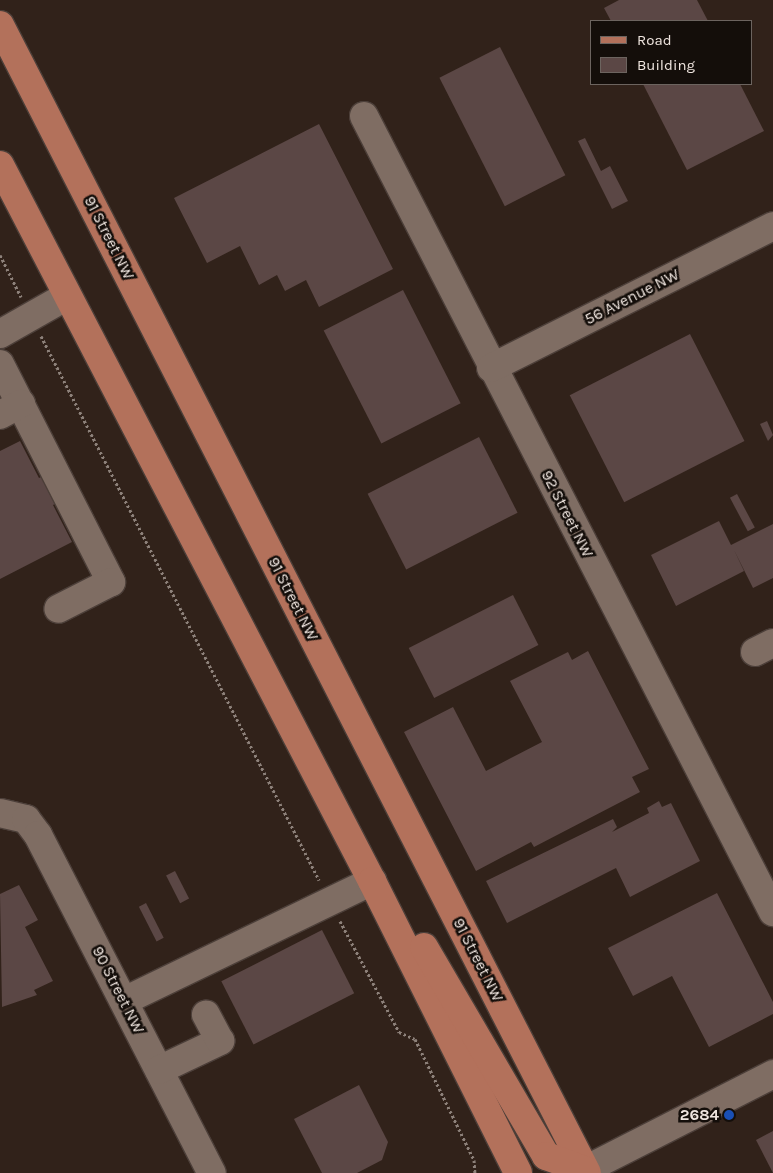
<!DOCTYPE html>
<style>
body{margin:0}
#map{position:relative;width:773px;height:1173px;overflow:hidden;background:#31221a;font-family:Karla,sans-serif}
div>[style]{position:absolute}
.building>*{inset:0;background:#5b4745;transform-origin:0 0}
.path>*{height:3px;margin-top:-1.5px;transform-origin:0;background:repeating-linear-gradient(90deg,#8d817a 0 2.5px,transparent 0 5px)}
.roads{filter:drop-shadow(1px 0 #4c3f39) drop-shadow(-1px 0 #4c3f39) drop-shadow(0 1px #4c3f39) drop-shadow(0 -1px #4c3f39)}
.minor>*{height:28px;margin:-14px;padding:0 14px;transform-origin:14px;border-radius:14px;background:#7f6d63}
.major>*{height:28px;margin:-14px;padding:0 14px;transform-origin:14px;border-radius:14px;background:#b3715b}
.dots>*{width:14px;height:14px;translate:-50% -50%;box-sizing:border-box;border:2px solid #140e0a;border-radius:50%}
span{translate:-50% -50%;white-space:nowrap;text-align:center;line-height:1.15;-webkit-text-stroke:5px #140e0a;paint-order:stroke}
.street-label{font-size:16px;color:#efe5df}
.poi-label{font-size:16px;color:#efe5df;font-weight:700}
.right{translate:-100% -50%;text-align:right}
.legend{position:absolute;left:590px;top:20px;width:162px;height:65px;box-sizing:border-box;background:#140e0a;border:1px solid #6c645f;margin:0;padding:6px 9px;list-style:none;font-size:15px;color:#efe5df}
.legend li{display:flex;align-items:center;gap:10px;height:25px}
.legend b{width:25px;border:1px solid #6c645f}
</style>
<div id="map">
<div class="building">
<div style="clip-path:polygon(619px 0,697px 0,708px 21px,611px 21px,604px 8px)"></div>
<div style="left:500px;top:47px;width:144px;height:68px;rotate:63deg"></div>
<div style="clip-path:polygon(643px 84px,740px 84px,764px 131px,687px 170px)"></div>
<div style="clip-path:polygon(319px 124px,393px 269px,319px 307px,306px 280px,285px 291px,277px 275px,259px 285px,240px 246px,207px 263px,174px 198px)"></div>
<div style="clip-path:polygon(585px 138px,601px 171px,610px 166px,628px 201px,612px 209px,578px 141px)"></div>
<div style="left:403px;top:290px;width:127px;height:89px;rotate:63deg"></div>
<div style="left:690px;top:334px;width:120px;height:135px;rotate:63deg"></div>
<div style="clip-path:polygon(767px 421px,773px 435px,768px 441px,760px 424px)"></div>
<div style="left:479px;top:437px;width:85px;height:125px;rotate:63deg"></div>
<div style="clip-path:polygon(20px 441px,39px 478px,49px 473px,63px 500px,53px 505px,72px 542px,0 579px,0 451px)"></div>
<div style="left:737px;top:494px;width:38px;height:8px;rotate:62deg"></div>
<div style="clip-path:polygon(719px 521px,731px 545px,773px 524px,773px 578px,753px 588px,734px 550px,744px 571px,676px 606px,651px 555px)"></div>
<div style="left:513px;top:595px;width:56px;height:117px;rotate:63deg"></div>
<div style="clip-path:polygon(588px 651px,649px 769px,632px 777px,640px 792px,534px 847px,531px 842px,476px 871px,404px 732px,453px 707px,486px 771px,542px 742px,510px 681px,568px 652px,572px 660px)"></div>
<div style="clip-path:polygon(659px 801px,662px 807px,671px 803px,700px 861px,630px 897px,616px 868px,507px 923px,486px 881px,613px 819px,617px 827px,612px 832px,649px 813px,647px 808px)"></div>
<div style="left:175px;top:871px;width:31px;height:10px;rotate:63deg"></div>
<div style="clip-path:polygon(19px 885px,38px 920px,25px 927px,53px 981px,34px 990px,37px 995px,2px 1007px,0 894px)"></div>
<div style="clip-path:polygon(717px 893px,773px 1002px,773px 1014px,709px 1047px,672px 976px,633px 996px,608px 948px)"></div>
<div style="left:146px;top:903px;width:39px;height:8px;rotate:63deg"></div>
<div style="left:322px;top:930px;width:71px;height:113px;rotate:63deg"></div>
<div style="clip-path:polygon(359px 1085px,388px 1142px,382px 1160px,357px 1173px,322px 1173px,294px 1119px)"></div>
<div style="clip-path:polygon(773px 1131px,773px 1173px,756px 1140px)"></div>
</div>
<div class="path">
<div style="left:0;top:255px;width:47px;rotate:63.4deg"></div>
<div style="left:41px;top:336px;width:611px;rotate:62.93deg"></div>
<div style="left:340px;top:921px;width:126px;rotate:62deg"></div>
<div style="left:399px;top:1032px;width:17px;rotate:24deg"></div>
<div style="left:415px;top:1039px;width:135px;rotate:64deg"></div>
<div style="left:474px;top:1160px;width:13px;rotate:86deg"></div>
</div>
<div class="roads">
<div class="minor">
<div style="left:364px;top:116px;width:895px;rotate:62.81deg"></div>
<div style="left:0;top:334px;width:77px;rotate:-29.6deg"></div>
<div style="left:0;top:364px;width:245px;rotate:63deg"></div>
<div style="left:111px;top:582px;width:59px;rotate:153deg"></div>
<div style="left:491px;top:368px;width:316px;rotate:-26.7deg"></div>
<div style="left:0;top:415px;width:24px;rotate:-28deg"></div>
<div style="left:755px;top:652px;width:20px;rotate:-27deg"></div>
<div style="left:0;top:813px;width:27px;rotate:13deg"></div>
<div style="left:26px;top:819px;width:20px;rotate:53deg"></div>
<div style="left:38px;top:835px;width:380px;rotate:62.8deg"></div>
<div style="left:124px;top:1001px;width:276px;rotate:-25.8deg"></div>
<div style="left:159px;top:1070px;width:68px;rotate:-25.4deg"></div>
<div style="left:220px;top:1041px;width:30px;rotate:-118deg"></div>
<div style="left:579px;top:1173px;width:218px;rotate:-27deg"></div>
</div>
<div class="major">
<div style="left:0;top:25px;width:1289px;rotate:62.92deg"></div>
<div style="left:0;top:165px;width:807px;rotate:62.55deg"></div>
<div style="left:372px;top:881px;width:326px;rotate:63.4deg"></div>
<div style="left:424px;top:947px;width:242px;rotate:59.7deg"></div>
<div style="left:546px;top:1156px;width:41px;rotate:19.7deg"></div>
</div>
</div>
<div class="dots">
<div style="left:729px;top:1115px;background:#1a4fb4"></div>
</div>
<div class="street-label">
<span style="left:109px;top:238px;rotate:63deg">91 Street NW</span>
<span style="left:632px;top:297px;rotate:-27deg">56 Avenue NW</span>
<span style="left:567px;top:514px;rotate:63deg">92 Street NW</span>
<span style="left:293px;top:599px;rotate:63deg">91 Street NW</span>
<span style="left:478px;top:960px;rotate:63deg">91 Street NW</span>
<span style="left:118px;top:990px;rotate:63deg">90 Street NW</span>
</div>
<div class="poi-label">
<span class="right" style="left:719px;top:1115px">2684</span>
</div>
<ul class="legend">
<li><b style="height:6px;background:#b3715b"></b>Road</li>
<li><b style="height:14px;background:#5b4745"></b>Building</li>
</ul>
</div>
